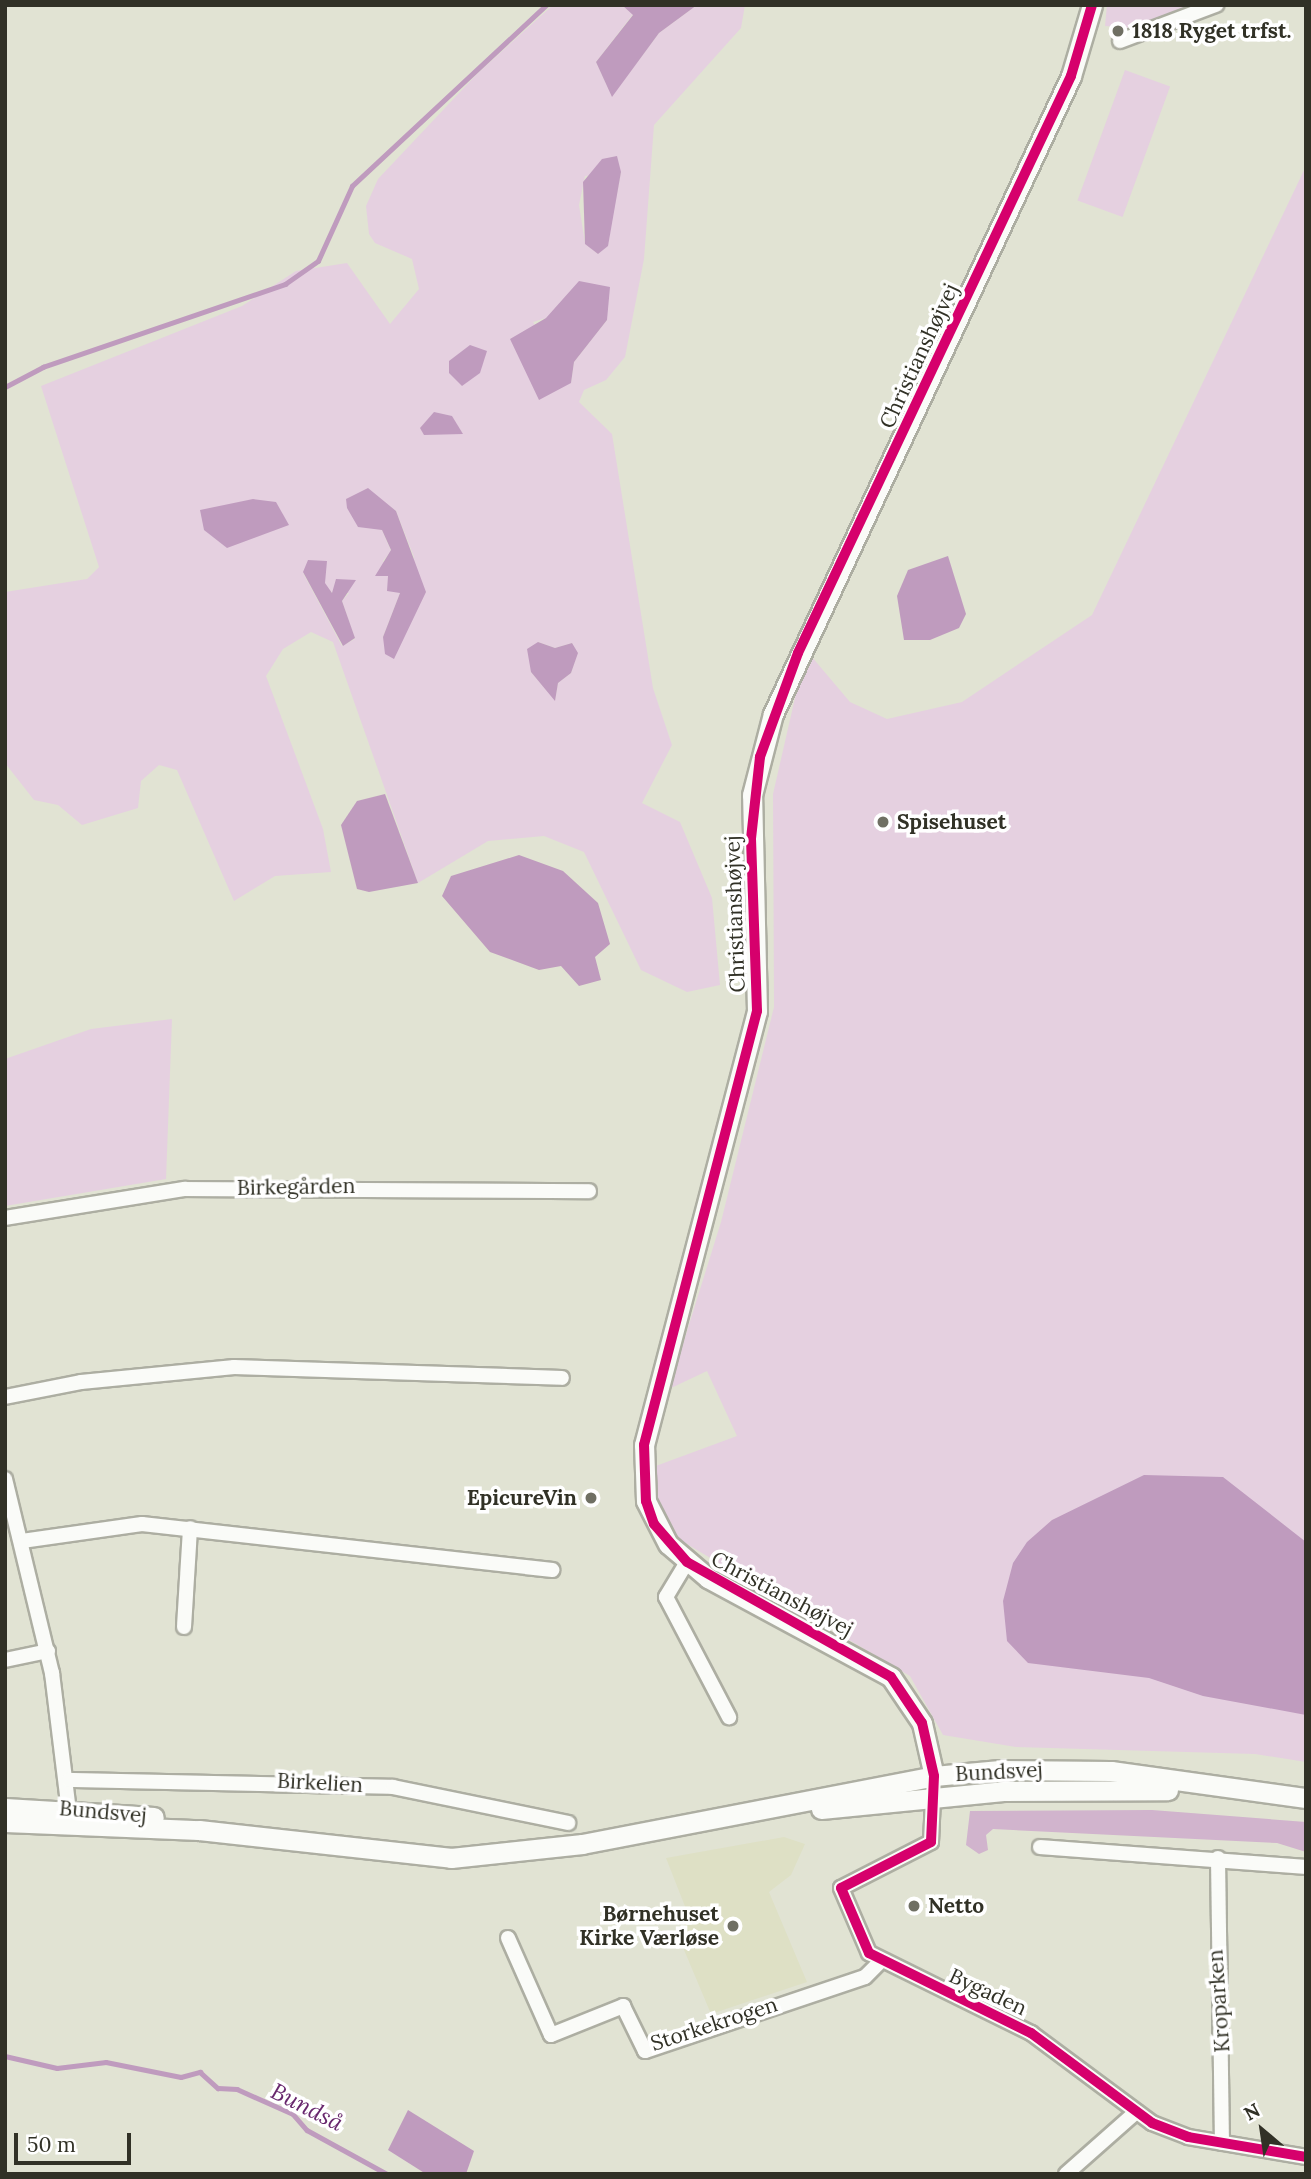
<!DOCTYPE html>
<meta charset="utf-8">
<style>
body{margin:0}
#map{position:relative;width:1311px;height:2179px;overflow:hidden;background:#e1e3d3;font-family:Lora,serif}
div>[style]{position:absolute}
.built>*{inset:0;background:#dee0c5}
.green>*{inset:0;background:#e5d0e0;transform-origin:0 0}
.forest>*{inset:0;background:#d1b4cd}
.water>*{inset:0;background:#bf9bbe}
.stream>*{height:4.5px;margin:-2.25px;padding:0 2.25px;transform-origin:2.25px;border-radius:2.25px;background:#bf9bbe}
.roads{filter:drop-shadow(2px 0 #adaea2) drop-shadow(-2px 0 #adaea2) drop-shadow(0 2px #adaea2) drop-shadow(0 -2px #adaea2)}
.street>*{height:14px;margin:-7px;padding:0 7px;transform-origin:7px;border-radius:7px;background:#fafbf8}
.secondary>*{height:19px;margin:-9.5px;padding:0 9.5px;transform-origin:9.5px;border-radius:9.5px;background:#fafbf8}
.cycleway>*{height:10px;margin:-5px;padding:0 5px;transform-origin:5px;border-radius:5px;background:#d6006c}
.dots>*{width:19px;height:19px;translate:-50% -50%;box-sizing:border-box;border:4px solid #fff;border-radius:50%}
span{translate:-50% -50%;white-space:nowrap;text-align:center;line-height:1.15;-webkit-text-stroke:7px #fff;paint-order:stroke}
.poi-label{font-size:21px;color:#313126;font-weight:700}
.left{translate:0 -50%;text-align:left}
.right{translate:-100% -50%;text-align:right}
.street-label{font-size:21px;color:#313126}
.water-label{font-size:23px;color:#68276d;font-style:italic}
.frame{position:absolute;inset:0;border:7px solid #313126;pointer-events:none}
.north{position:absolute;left:1227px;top:2095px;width:70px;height:70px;-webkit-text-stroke:5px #fff;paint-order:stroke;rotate:331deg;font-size:19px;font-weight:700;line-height:28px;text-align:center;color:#313126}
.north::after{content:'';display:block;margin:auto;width:24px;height:32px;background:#313126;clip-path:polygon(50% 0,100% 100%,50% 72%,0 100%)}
.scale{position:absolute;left:14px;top:2133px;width:117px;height:32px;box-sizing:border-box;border:4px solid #313126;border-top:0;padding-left:9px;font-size:21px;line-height:24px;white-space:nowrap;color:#313126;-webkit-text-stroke:5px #fff;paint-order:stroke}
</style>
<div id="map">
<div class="built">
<div style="clip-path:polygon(784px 1837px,805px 1844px,791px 1875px,769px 1892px,807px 1982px,711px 2014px,679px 1938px,688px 1914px,666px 1858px)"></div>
</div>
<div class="green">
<div style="clip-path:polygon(evenodd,553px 5px,622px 5px,633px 14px,596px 62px,612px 96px,659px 33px,697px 5px,745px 5px,741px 28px,654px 125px,644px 259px,625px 357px,606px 380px,584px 390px,579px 402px,612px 434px,653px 688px,672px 745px,642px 803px,680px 822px,712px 898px,720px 985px,687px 992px,641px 970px,584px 852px,544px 836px,488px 841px,418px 883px,333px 642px,311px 632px,283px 649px,266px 676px,323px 829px,331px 872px,275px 876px,234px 901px,177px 770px,159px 765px,141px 781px,138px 808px,82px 825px,58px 805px,34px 800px,5px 763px,5px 592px,87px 579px,99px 567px,41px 386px,242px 306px,296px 271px,347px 263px,390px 324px,419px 289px,412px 259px,375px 243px,369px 234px,366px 206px,378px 179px,477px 74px,553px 5px,621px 172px,617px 193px,598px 254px,585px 243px,579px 205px,585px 176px,621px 172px,553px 5px,546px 318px,607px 320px,574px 362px,571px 383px,533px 322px,546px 318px,553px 5px,376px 496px,396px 511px,414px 557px,394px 658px,383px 637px,400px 593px,383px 561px,391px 551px,382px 530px,371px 526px,376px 496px,553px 5px,303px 573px,333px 593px,349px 593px,342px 601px,355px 639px,342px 646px,303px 573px,553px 5px,538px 642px,555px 648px,572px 643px,577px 654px,571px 673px,558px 683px,555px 700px,531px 672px,538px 642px)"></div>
<div style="clip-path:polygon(1107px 5px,1192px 5px,1133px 28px,1105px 26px)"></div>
<div style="left:1125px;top:70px;width:48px;height:139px;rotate:20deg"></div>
<div style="clip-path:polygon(1306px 166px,1306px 1762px,1255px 1754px,1016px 1747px,943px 1735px,910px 1676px,675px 1537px,658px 1503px,653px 1467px,737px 1436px,707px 1371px,669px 1389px,721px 1222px,774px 1007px,773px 794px,806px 650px,850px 702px,887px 719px,962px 702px,1092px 615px)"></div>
<div style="clip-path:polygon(172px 1019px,166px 1179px,5px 1206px,5px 1059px,91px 1029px)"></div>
</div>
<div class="forest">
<div style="clip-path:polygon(1152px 1810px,1306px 1822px,1306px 1852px,1277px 1843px,993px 1829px,986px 1835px,988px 1850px,979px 1854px,966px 1845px,970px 1811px)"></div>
</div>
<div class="water">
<div style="clip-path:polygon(622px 5px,697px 5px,659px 33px,612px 97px,596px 62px,633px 15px)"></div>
<div style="clip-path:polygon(617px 156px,621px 172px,608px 246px,598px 254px,585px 244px,583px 182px,602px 159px)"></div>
<div style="clip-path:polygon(579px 281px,610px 287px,607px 320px,574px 362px,571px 383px,539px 400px,510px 339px,546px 318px)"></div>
<div style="clip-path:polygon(470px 345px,487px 351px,480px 373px,462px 386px,449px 373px,449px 361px)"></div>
<div style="clip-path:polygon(434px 412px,452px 416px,463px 434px,424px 435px,420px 428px)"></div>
<div style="clip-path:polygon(368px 488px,396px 511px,426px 592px,394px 659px,385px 654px,383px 637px,400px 593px,387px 591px,388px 576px,375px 576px,391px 550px,382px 530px,358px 527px,347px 508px,346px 499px)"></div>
<div style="clip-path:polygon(253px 499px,276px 502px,289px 525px,227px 548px,204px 530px,200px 510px)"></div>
<div style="clip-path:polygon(948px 556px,966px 614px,959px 628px,930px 640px,904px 640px,897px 596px,908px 570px)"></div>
<div style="clip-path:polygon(308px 560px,327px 561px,325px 583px,332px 593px,336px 579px,356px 580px,342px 601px,355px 638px,343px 646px,303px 572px)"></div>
<div style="clip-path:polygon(538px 642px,555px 648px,572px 643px,578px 653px,571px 673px,558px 683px,555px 701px,531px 672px,527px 649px)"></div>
<div style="clip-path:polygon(385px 794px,418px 883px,369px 892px,357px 889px,341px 825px,357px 801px)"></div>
<div style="clip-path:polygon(519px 855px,563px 871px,598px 903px,610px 944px,595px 957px,601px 980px,579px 986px,561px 966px,539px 970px,490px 952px,442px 896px,451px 876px)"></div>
<div style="clip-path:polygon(1144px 1475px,1223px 1477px,1306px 1542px,1306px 1715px,1203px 1696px,1149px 1678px,1028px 1663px,1007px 1641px,1003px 1601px,1013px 1563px,1027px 1542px,1052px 1520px)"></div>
<div style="clip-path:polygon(408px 2110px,474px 2151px,466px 2174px,426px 2174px,388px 2150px)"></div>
</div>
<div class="stream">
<div style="left:5px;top:387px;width:43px;rotate:-27.8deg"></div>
<div style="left:43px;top:367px;width:256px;rotate:-18.9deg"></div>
<div style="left:285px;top:284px;width:40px;rotate:-34.9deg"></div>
<div style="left:318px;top:261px;width:82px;rotate:-65.6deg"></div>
<div style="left:352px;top:186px;width:265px;rotate:-43deg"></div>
<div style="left:5px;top:2056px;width:53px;rotate:13deg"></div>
<div style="left:57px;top:2068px;width:49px;rotate:-7deg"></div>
<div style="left:106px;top:2062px;width:76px;rotate:11.3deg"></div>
<div style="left:181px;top:2077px;width:20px;rotate:-15deg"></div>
<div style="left:200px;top:2072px;width:24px;rotate:42deg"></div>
<div style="left:218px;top:2088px;width:19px;rotate:3deg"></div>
<div style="left:237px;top:2089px;width:61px;rotate:24.1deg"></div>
<div style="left:293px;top:2114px;width:21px;rotate:49deg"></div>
<div style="left:307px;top:2130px;width:91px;rotate:28.8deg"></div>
</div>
<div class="roads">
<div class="street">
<div style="left:1120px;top:41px;width:103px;rotate:-20.6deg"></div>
<div style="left:5px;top:1218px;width:182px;rotate:-9.2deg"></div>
<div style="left:185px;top:1189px;width:404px;rotate:0.3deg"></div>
<div style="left:5px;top:1397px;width:77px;rotate:-11.2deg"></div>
<div style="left:81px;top:1382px;width:154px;rotate:-5.6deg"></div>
<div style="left:234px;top:1367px;width:328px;rotate:1.9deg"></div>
<div style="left:5px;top:1479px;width:200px;rotate:76.4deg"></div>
<div style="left:52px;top:1673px;width:148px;rotate:83deg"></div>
<div style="left:22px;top:1541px;width:121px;rotate:-8.1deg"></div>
<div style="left:142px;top:1524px;width:413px;rotate:6.4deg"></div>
<div style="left:687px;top:1562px;width:41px;rotate:121deg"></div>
<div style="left:666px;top:1597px;width:136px;rotate:62.3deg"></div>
<div style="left:184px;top:1627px;width:99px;rotate:-86.5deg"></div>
<div style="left:5px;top:1660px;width:44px;rotate:-11.8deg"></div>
<div style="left:934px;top:1776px;width:66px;rotate:92.6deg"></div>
<div style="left:931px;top:1842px;width:101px;rotate:152.9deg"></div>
<div style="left:841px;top:1888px;width:71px;rotate:66.7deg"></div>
<div style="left:869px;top:1953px;width:181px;rotate:26.3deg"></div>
<div style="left:1031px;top:2033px;width:151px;rotate:36.6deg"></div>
<div style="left:1152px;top:2123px;width:39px;rotate:21deg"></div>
<div style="left:1188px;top:2137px;width:120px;rotate:9.6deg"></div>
<div style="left:69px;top:1780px;width:324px;rotate:1.2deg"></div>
<div style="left:393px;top:1787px;width:179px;rotate:11.6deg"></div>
<div style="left:1040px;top:1847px;width:267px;rotate:4.3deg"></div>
<div style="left:1218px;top:1858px;width:285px;rotate:89.2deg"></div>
<div style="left:508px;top:1938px;width:106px;rotate:66.1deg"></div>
<div style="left:551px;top:2035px;width:78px;rotate:-21.9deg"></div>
<div style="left:623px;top:2006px;width:50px;rotate:63.9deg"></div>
<div style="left:645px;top:2051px;width:232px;rotate:-18.6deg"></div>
<div style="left:865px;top:1977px;width:21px;rotate:-45deg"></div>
<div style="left:1066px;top:2174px;width:94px;rotate:-41.5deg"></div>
</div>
<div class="secondary">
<div style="left:934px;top:1776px;width:54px;rotate:-102.8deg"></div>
<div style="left:922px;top:1723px;width:55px;rotate:-124deg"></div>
<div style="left:891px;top:1677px;width:208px;rotate:-151.6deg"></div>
<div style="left:708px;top:1578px;width:52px;rotate:-139.6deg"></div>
<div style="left:668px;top:1544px;width:48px;rotate:-117.1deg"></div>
<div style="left:646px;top:1501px;width:56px;rotate:-92deg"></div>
<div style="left:644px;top:1445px;width:448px;rotate:-75.4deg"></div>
<div style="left:757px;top:1011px;width:216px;rotate:-91.3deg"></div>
<div style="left:752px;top:795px;width:84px;rotate:-75.5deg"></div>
<div style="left:773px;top:714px;width:704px;rotate:-64.96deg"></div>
<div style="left:1071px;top:76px;width:74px;rotate:-73.5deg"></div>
<div style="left:5px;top:1808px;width:149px;rotate:3.5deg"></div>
<div style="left:821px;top:1809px;width:183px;rotate:-5.6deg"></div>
<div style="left:1003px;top:1791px;width:165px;rotate:-0.3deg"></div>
<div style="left:5px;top:1822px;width:194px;rotate:2.4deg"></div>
<div style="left:199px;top:1830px;width:254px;rotate:6.3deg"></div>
<div style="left:451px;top:1858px;width:132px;rotate:-6.1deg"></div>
<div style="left:582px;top:1844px;width:359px;rotate:-10.9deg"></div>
<div style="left:934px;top:1776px;width:66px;rotate:-5.2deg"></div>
<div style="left:1000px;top:1770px;width:111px;rotate:0.5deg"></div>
<div style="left:1111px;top:1771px;width:197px;rotate:7.9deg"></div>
</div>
</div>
<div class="cycleway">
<div style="left:1092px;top:5px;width:74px;rotate:106.5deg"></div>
<div style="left:1071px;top:76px;width:638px;rotate:115.32deg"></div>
<div style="left:798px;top:653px;width:111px;rotate:110.1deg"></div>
<div style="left:760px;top:757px;width:82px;rotate:96.3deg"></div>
<div style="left:751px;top:839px;width:172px;rotate:88deg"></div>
<div style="left:757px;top:1011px;width:448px;rotate:104.6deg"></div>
<div style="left:644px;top:1445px;width:56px;rotate:88deg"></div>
<div style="left:646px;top:1501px;width:24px;rotate:71deg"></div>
<div style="left:654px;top:1524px;width:50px;rotate:49deg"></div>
<div style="left:687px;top:1562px;width:234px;rotate:29.4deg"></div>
<div style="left:891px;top:1677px;width:55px;rotate:56deg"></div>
<div style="left:922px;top:1723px;width:54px;rotate:77.2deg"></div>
<div style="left:934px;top:1776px;width:66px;rotate:92.6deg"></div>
<div style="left:931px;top:1842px;width:101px;rotate:152.9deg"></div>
<div style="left:841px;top:1888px;width:71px;rotate:66.7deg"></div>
<div style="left:869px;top:1953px;width:181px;rotate:26.3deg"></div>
<div style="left:1031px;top:2033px;width:151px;rotate:36.6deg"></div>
<div style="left:1152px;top:2123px;width:39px;rotate:21deg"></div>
<div style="left:1188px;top:2137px;width:120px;rotate:9.6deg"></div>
</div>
<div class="dots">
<div style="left:1118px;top:31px;background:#6f6f63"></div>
<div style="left:883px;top:822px;background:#6f6f63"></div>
<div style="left:591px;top:1498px;background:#6f6f63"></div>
<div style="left:914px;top:1906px;background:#6f6f63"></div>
<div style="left:733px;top:1926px;background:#6f6f63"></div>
</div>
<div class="poi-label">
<span class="left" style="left:1132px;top:31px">1818 Ryget trfst.</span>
<span class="left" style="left:897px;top:822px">Spisehuset</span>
<span class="right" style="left:577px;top:1498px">EpicureVin</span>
<span class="left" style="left:928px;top:1906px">Netto</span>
<span class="right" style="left:719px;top:1926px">Børnehuset<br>Kirke Værløse</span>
</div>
<div class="street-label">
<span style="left:919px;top:356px;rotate:-65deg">Christianshøjvej</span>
<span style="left:735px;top:914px;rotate:-92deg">Christianshøjvej</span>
<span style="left:296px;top:1187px;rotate:-1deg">Birkegården</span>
<span style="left:782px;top:1594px;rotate:28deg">Christianshøjvej</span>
<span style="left:999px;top:1772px;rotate:-3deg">Bundsvej</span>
<span style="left:320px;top:1783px;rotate:3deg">Birkelien</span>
<span style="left:103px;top:1812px;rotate:5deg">Bundsvej</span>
<span style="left:988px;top:1992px;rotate:25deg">Bygaden</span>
<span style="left:1219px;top:2001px;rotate:-94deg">Kroparken</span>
<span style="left:714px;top:2024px;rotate:-18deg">Storkekrogen</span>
</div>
<div class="water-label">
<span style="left:307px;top:2107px;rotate:27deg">Bundså</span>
</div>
<div class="frame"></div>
<div class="north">N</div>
<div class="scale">50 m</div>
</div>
